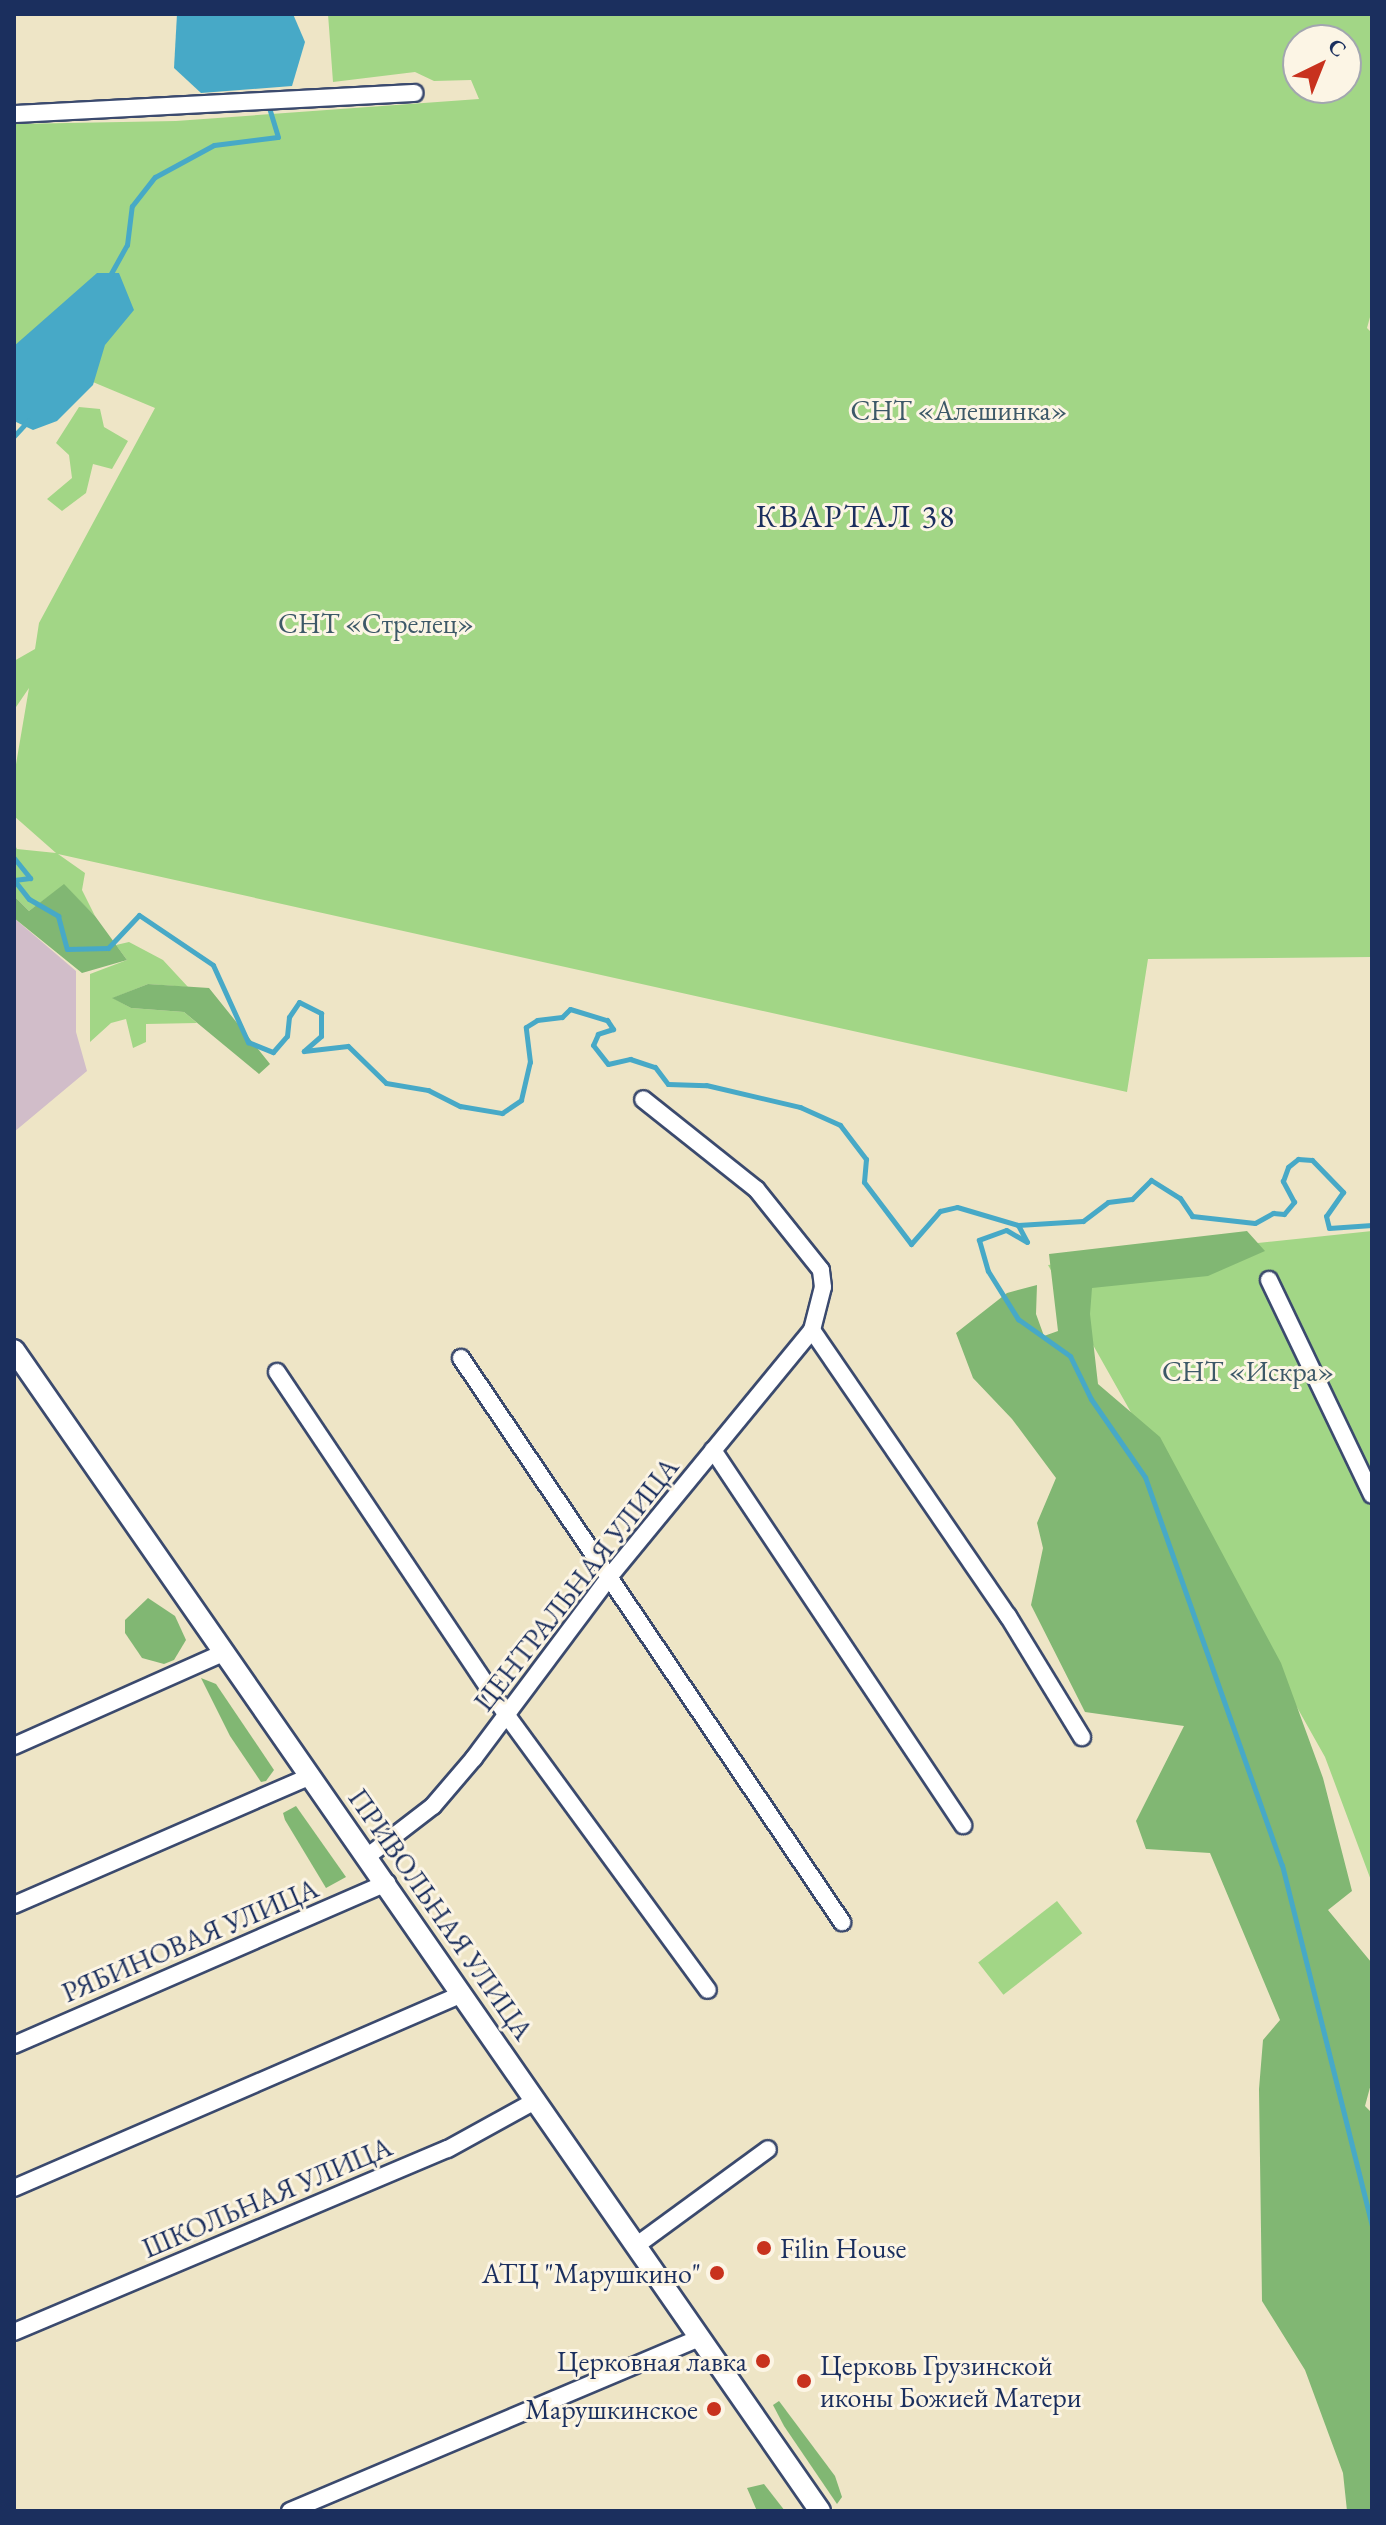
<!DOCTYPE html>
<meta charset="utf-8">
<style>
body{margin:0}
#map{position:relative;width:1386px;height:2525px;overflow:hidden;background:#eee5c6;font-family:"EB Garamond",serif}
div>[style]{position:absolute}
.industrial>*{inset:0;background:#d1bdc9}
.green>*{inset:0;background:#a2d686;transform-origin:0 0}
.forest>*{inset:0;background:#81b773}
.water>*{inset:0;background:#47a9c7}
.stream>*{height:5px;margin:-2.5px;padding:0 2.5px;transform-origin:2.5px;border-radius:2.5px;background:#47a9c7}
.roads{filter:drop-shadow(2px 0 #3b4a6e) drop-shadow(-2px 0 #3b4a6e) drop-shadow(0 2px #3b4a6e) drop-shadow(0 -2px #3b4a6e)}
.minor>*{height:16px;margin:-8px;padding:0 8px;transform-origin:8px;border-radius:8px;background:#fff}
.tertiary>*{height:20px;margin:-10px;padding:0 10px;transform-origin:10px;border-radius:10px;background:#fff}
.dots>*{width:22px;height:22px;translate:-50% -50%;box-sizing:border-box;border:4px solid #fcf5e5;border-radius:50%}
span{translate:-50% -50%;white-space:nowrap;text-align:center;line-height:1.15;-webkit-text-stroke:6px #fcf5e5;paint-order:stroke}
.park-label{font-size:28px;color:#3d5968}
.street-label{font-size:28px;color:#1b2f5e}
.poi-label{font-size:28px;color:#1b2f5e}
.left{translate:0 -50%;text-align:left}
.right{translate:-100% -50%;text-align:right}
.quarter-label{font-size:32px;color:#1b2f5e;letter-spacing:2px}
.frame{position:absolute;inset:0;border:16px solid #1b2f5e;pointer-events:none}
.north{position:absolute;left:1282px;top:24px;width:80px;height:80px;box-sizing:border-box;background:#fcf5e5;border:2px solid #a2a6af;border-radius:50%;rotate:43deg;font-size:22px;font-weight:700;line-height:32px;text-align:center;color:#1b2f5e}
.north::after{content:'';display:block;margin:auto;width:28px;height:36px;background:#c8321e;clip-path:polygon(50% 0,100% 100%,50% 72%,0 100%)}
</style>
<div id="map">
<div class="industrial">
<div style="clip-path:polygon(14px 918px,76px 971px,76px 1032px,87px 1071px,14px 1132px)"></div>
</div>
<div class="green">
<div style="clip-path:polygon(evenodd,328px 14px,1372px 14px,1372px 310px,1367px 328px,1372px 333px,1372px 957px,1148px 959px,1127px 1092px,58px 854px,85px 873px,82px 890px,95px 916px,64px 885px,29px 911px,14px 896px,14px 843px,17px 849px,56px 853px,14px 816px,14px 776px,29px 688px,14px 710px,14px 661px,35px 649px,39px 623px,155px 408px,14px 349px,14px 124px,176px 121px,479px 99px,471px 80px,434px 81px,415px 72px,333px 82px,328px 14px,1298px 40px,1346px 40px,1346px 88px,1298px 88px,1298px 40px)"></div>
<div style="clip-path:polygon(79px 407px,100px 409px,104px 427px,128px 441px,112px 469px,93px 464px,86px 493px,62px 511px,47px 499px,72px 478px,69px 455px,56px 443px)"></div>
<div style="clip-path:polygon(129px 942px,163px 960px,188px 987px,148px 984px,113px 998px,131px 1008px,184px 1012px,197px 1023px,146px 1024px,146px 1042px,133px 1048px,126px 1019px,111px 1023px,90px 1042px,90px 974px,127px 960px,116px 945px)"></div>
<div style="clip-path:polygon(1372px 1231px,1372px 1883px,1325px 1757px,1048px 1265px)"></div>
<div style="left:1057px;top:1901px;width:41px;height:100px;rotate:52deg"></div>
</div>
<div class="forest">
<div style="clip-path:polygon(64px 884px,95px 916px,127px 960px,82px 973px,14px 918px,14px 896px,29px 911px)"></div>
<div style="clip-path:polygon(148px 984px,209px 988px,270px 1064px,259px 1074px,184px 1012px,131px 1008px,112px 998px)"></div>
<div style="clip-path:polygon(1247px 1231px,1265px 1251px,1208px 1276px,1092px 1288px,1090px 1314px,1098px 1384px,1160px 1437px,1281px 1663px,1323px 1778px,1352px 1891px,1328px 1910px,1371px 1962px,1372px 2080px,1365px 2106px,1372px 2113px,1372px 2511px,1347px 2511px,1343px 2473px,1305px 2370px,1262px 2301px,1259px 2089px,1263px 2040px,1280px 2020px,1210px 1853px,1146px 1849px,1136px 1821px,1184px 1726px,1085px 1712px,1031px 1605px,1043px 1548px,1037px 1523px,1056px 1478px,1012px 1419px,973px 1378px,956px 1333px,1007px 1293px,1037px 1285px,1036px 1314px,1044px 1336px,1058px 1331px,1049px 1254px)"></div>
<div style="clip-path:polygon(148px 1598px,175px 1616px,186px 1640px,174px 1660px,164px 1664px,142px 1658px,125px 1633px,125px 1620px)"></div>
<div style="clip-path:polygon(201px 1678px,216px 1684px,274px 1770px,266px 1781px,261px 1782px,230px 1736px)"></div>
<div style="clip-path:polygon(296px 1806px,346px 1877px,326px 1888px,285px 1820px,283px 1813px)"></div>
<div style="clip-path:polygon(779px 2401px,835px 2476px,842px 2497px,837px 2504px,784px 2426px,773px 2405px)"></div>
<div style="clip-path:polygon(764px 2484px,785px 2511px,757px 2511px,747px 2488px)"></div>
</div>
<div class="water">
<div style="clip-path:polygon(177px 14px,293px 14px,305px 42px,292px 86px,201px 93px,174px 68px)"></div>
<div style="clip-path:polygon(97px 273px,119px 273px,134px 310px,105px 345px,93px 385px,57px 421px,33px 430px,14px 421px,14px 346px)"></div>
</div>
<div class="stream">
<div style="left:109px;top:277px;width:37px;rotate:-61deg"></div>
<div style="left:127px;top:245px;width:39px;rotate:-83deg"></div>
<div style="left:132px;top:206px;width:37px;rotate:-52deg"></div>
<div style="left:155px;top:177px;width:67px;rotate:-28.5deg"></div>
<div style="left:214px;top:145px;width:64px;rotate:-7.1deg"></div>
<div style="left:278px;top:137px;width:30px;rotate:-107deg"></div>
<div style="left:14px;top:436px;width:21px;rotate:-47deg"></div>
<div style="left:14px;top:858px;width:26px;rotate:51deg"></div>
<div style="left:30px;top:878px;width:16px;rotate:173deg"></div>
<div style="left:14px;top:880px;width:24px;rotate:52deg"></div>
<div style="left:29px;top:899px;width:34px;rotate:30deg"></div>
<div style="left:58px;top:916px;width:34px;rotate:75deg"></div>
<div style="left:67px;top:949px;width:41px;rotate:-1.4deg"></div>
<div style="left:108px;top:948px;width:45px;rotate:-46.8deg"></div>
<div style="left:139px;top:915px;width:89px;rotate:34deg"></div>
<div style="left:213px;top:965px;width:85px;rotate:65.6deg"></div>
<div style="left:248px;top:1042px;width:27px;rotate:22deg"></div>
<div style="left:273px;top:1052px;width:21px;rotate:-49deg"></div>
<div style="left:287px;top:1036px;width:19px;rotate:-84deg"></div>
<div style="left:289px;top:1017px;width:18px;rotate:-56deg"></div>
<div style="left:299px;top:1002px;width:25px;rotate:27deg"></div>
<div style="left:321px;top:1013px;width:23px;rotate:90deg"></div>
<div style="left:321px;top:1036px;width:23px;rotate:139deg"></div>
<div style="left:304px;top:1051px;width:44px;rotate:-6.5deg"></div>
<div style="left:348px;top:1046px;width:53px;rotate:44.2deg"></div>
<div style="left:386px;top:1083px;width:43px;rotate:9.5deg"></div>
<div style="left:428px;top:1090px;width:36px;rotate:27deg"></div>
<div style="left:460px;top:1106px;width:43px;rotate:9.5deg"></div>
<div style="left:502px;top:1113px;width:23px;rotate:-34deg"></div>
<div style="left:521px;top:1100px;width:39px;rotate:-77deg"></div>
<div style="left:530px;top:1062px;width:35px;rotate:-97deg"></div>
<div style="left:526px;top:1027px;width:13px;rotate:-32deg"></div>
<div style="left:537px;top:1020px;width:25px;rotate:-7deg"></div>
<div style="left:562px;top:1017px;width:11px;rotate:-45deg"></div>
<div style="left:570px;top:1009px;width:39px;rotate:17deg"></div>
<div style="left:607px;top:1020px;width:11px;rotate:56deg"></div>
<div style="left:613px;top:1029px;width:16px;rotate:162deg"></div>
<div style="left:598px;top:1034px;width:12px;rotate:114deg"></div>
<div style="left:593px;top:1045px;width:24px;rotate:52deg"></div>
<div style="left:608px;top:1064px;width:23px;rotate:-13deg"></div>
<div style="left:630px;top:1059px;width:26px;rotate:18deg"></div>
<div style="left:655px;top:1067px;width:21px;rotate:53deg"></div>
<div style="left:668px;top:1084px;width:38px;rotate:2deg"></div>
<div style="left:706px;top:1085px;width:97px;rotate:13.2deg"></div>
<div style="left:800px;top:1107px;width:44px;rotate:24.2deg"></div>
<div style="left:840px;top:1125px;width:43px;rotate:52.6deg"></div>
<div style="left:866px;top:1159px;width:23px;rotate:95deg"></div>
<div style="left:864px;top:1182px;width:78px;rotate:52.8deg"></div>
<div style="left:911px;top:1244px;width:44px;rotate:-48.7deg"></div>
<div style="left:940px;top:1211px;width:17px;rotate:-13deg"></div>
<div style="left:957px;top:1207px;width:64px;rotate:16.4deg"></div>
<div style="left:1018px;top:1225px;width:65px;rotate:-3.5deg"></div>
<div style="left:1083px;top:1221px;width:31px;rotate:-37deg"></div>
<div style="left:1108px;top:1202px;width:24px;rotate:-7deg"></div>
<div style="left:1132px;top:1199px;width:27px;rotate:-45deg"></div>
<div style="left:1151px;top:1180px;width:34px;rotate:32deg"></div>
<div style="left:1180px;top:1198px;width:22px;rotate:56deg"></div>
<div style="left:1192px;top:1216px;width:63px;rotate:6.3deg"></div>
<div style="left:1255px;top:1223px;width:21px;rotate:-29deg"></div>
<div style="left:1273px;top:1213px;width:11px;rotate:5deg"></div>
<div style="left:1284px;top:1214px;width:16px;rotate:-50deg"></div>
<div style="left:1294px;top:1202px;width:24px;rotate:-118deg"></div>
<div style="left:1283px;top:1181px;width:15px;rotate:-70deg"></div>
<div style="left:1288px;top:1167px;width:13px;rotate:-39deg"></div>
<div style="left:1298px;top:1159px;width:14px;rotate:4deg"></div>
<div style="left:1312px;top:1160px;width:45px;rotate:45.9deg"></div>
<div style="left:1343px;top:1192px;width:29px;rotate:125deg"></div>
<div style="left:1326px;top:1216px;width:12px;rotate:76deg"></div>
<div style="left:1329px;top:1228px;width:43px;rotate:-4deg"></div>
<div style="left:1018px;top:1225px;width:19px;rotate:62deg"></div>
<div style="left:1027px;top:1242px;width:24px;rotate:-150deg"></div>
<div style="left:1006px;top:1230px;width:29px;rotate:160deg"></div>
<div style="left:979px;top:1240px;width:32px;rotate:74deg"></div>
<div style="left:988px;top:1271px;width:57px;rotate:58deg"></div>
<div style="left:1018px;top:1319px;width:64px;rotate:35.4deg"></div>
<div style="left:1070px;top:1356px;width:48px;rotate:64deg"></div>
<div style="left:1091px;top:1399px;width:95px;rotate:55.3deg"></div>
<div style="left:1145px;top:1477px;width:411px;rotate:70.6deg"></div>
<div style="left:1282px;top:1865px;width:372px;rotate:76deg"></div>
</div>
<div class="roads">
<div class="minor">
<div style="left:14px;top:114px;width:401px;rotate:-3deg"></div>
<div style="left:1269px;top:1280px;width:238px;rotate:64.4deg"></div>
<div style="left:812px;top:1330px;width:347px;rotate:55.6deg"></div>
<div style="left:1008px;top:1616px;width:142px;rotate:58.6deg"></div>
<div style="left:461px;top:1358px;width:681px;rotate:55.96deg"></div>
<div style="left:277px;top:1372px;width:415px;rotate:56.2deg"></div>
<div style="left:508px;top:1717px;width:338px;rotate:53.8deg"></div>
<div style="left:713px;top:1450px;width:451px;rotate:56.3deg"></div>
<div style="left:14px;top:1746px;width:229px;rotate:-24deg"></div>
<div style="left:368px;top:1856px;width:82px;rotate:-37.6deg"></div>
<div style="left:433px;top:1806px;width:63px;rotate:-49.5deg"></div>
<div style="left:474px;top:1758px;width:227px;rotate:-53.2deg"></div>
<div style="left:610px;top:1576px;width:318px;rotate:-50.6deg"></div>
<div style="left:812px;top:1330px;width:44px;rotate:-75.7deg"></div>
<div style="left:823px;top:1287px;width:17px;rotate:-97deg"></div>
<div style="left:821px;top:1270px;width:104px;rotate:-128.7deg"></div>
<div style="left:756px;top:1189px;width:144px;rotate:-141.5deg"></div>
<div style="left:14px;top:1905px;width:324px;rotate:-23.5deg"></div>
<div style="left:14px;top:2045px;width:407px;rotate:-23.5deg"></div>
<div style="left:14px;top:2188px;width:488px;rotate:-23.4deg"></div>
<div style="left:637px;top:2245px;width:162px;rotate:-36.2deg"></div>
<div style="left:14px;top:2332px;width:471px;rotate:-22.9deg"></div>
<div style="left:448px;top:2149px;width:99px;rotate:-28.9deg"></div>
<div style="left:290px;top:2511px;width:446px;rotate:-22.9deg"></div>
</div>
<div class="tertiary">
<div style="left:14px;top:1350px;width:1413px;rotate:55.23deg"></div>
</div>
</div>
<div class="dots">
<div style="left:764px;top:2248px;background:#c8321e"></div>
<div style="left:717px;top:2273px;background:#c8321e"></div>
<div style="left:763px;top:2361px;background:#c8321e"></div>
<div style="left:804px;top:2381px;background:#c8321e"></div>
<div style="left:714px;top:2409px;background:#c8321e"></div>
</div>
<div class="park-label">
<span style="left:959px;top:410px">СНТ «Алешинка»</span>
<span style="left:376px;top:623px">СНТ «Стрелец»</span>
<span style="left:1248px;top:1371px">СНТ «Искра»</span>
</div>
<div class="street-label">
<span style="left:576px;top:1584px;rotate:-52deg">ЦЕНТРАЛЬНАЯ УЛИЦА</span>
<span style="left:441px;top:1914px;rotate:55deg">ПРИВОЛЬНАЯ УЛИЦА</span>
<span style="left:190px;top:1940px;rotate:-23deg">РЯБИНОВАЯ УЛИЦА</span>
<span style="left:267px;top:2197px;rotate:-23deg">ШКОЛЬНАЯ УЛИЦА</span>
</div>
<div class="poi-label">
<span class="left" style="left:780px;top:2248px">Filin House</span>
<span class="right" style="left:701px;top:2273px">АТЦ "Марушкино"</span>
<span class="right" style="left:747px;top:2361px">Церковная лавка</span>
<span class="left" style="left:820px;top:2381px">Церковь Грузинской<br>иконы Божией Матери</span>
<span class="right" style="left:698px;top:2409px">Марушкинское</span>
</div>
<div class="quarter-label">
<span style="left:856px;top:516px">КВАРТАЛ 38</span>
</div>
<div class="frame"></div>
<div class="north">С</div>
</div>
